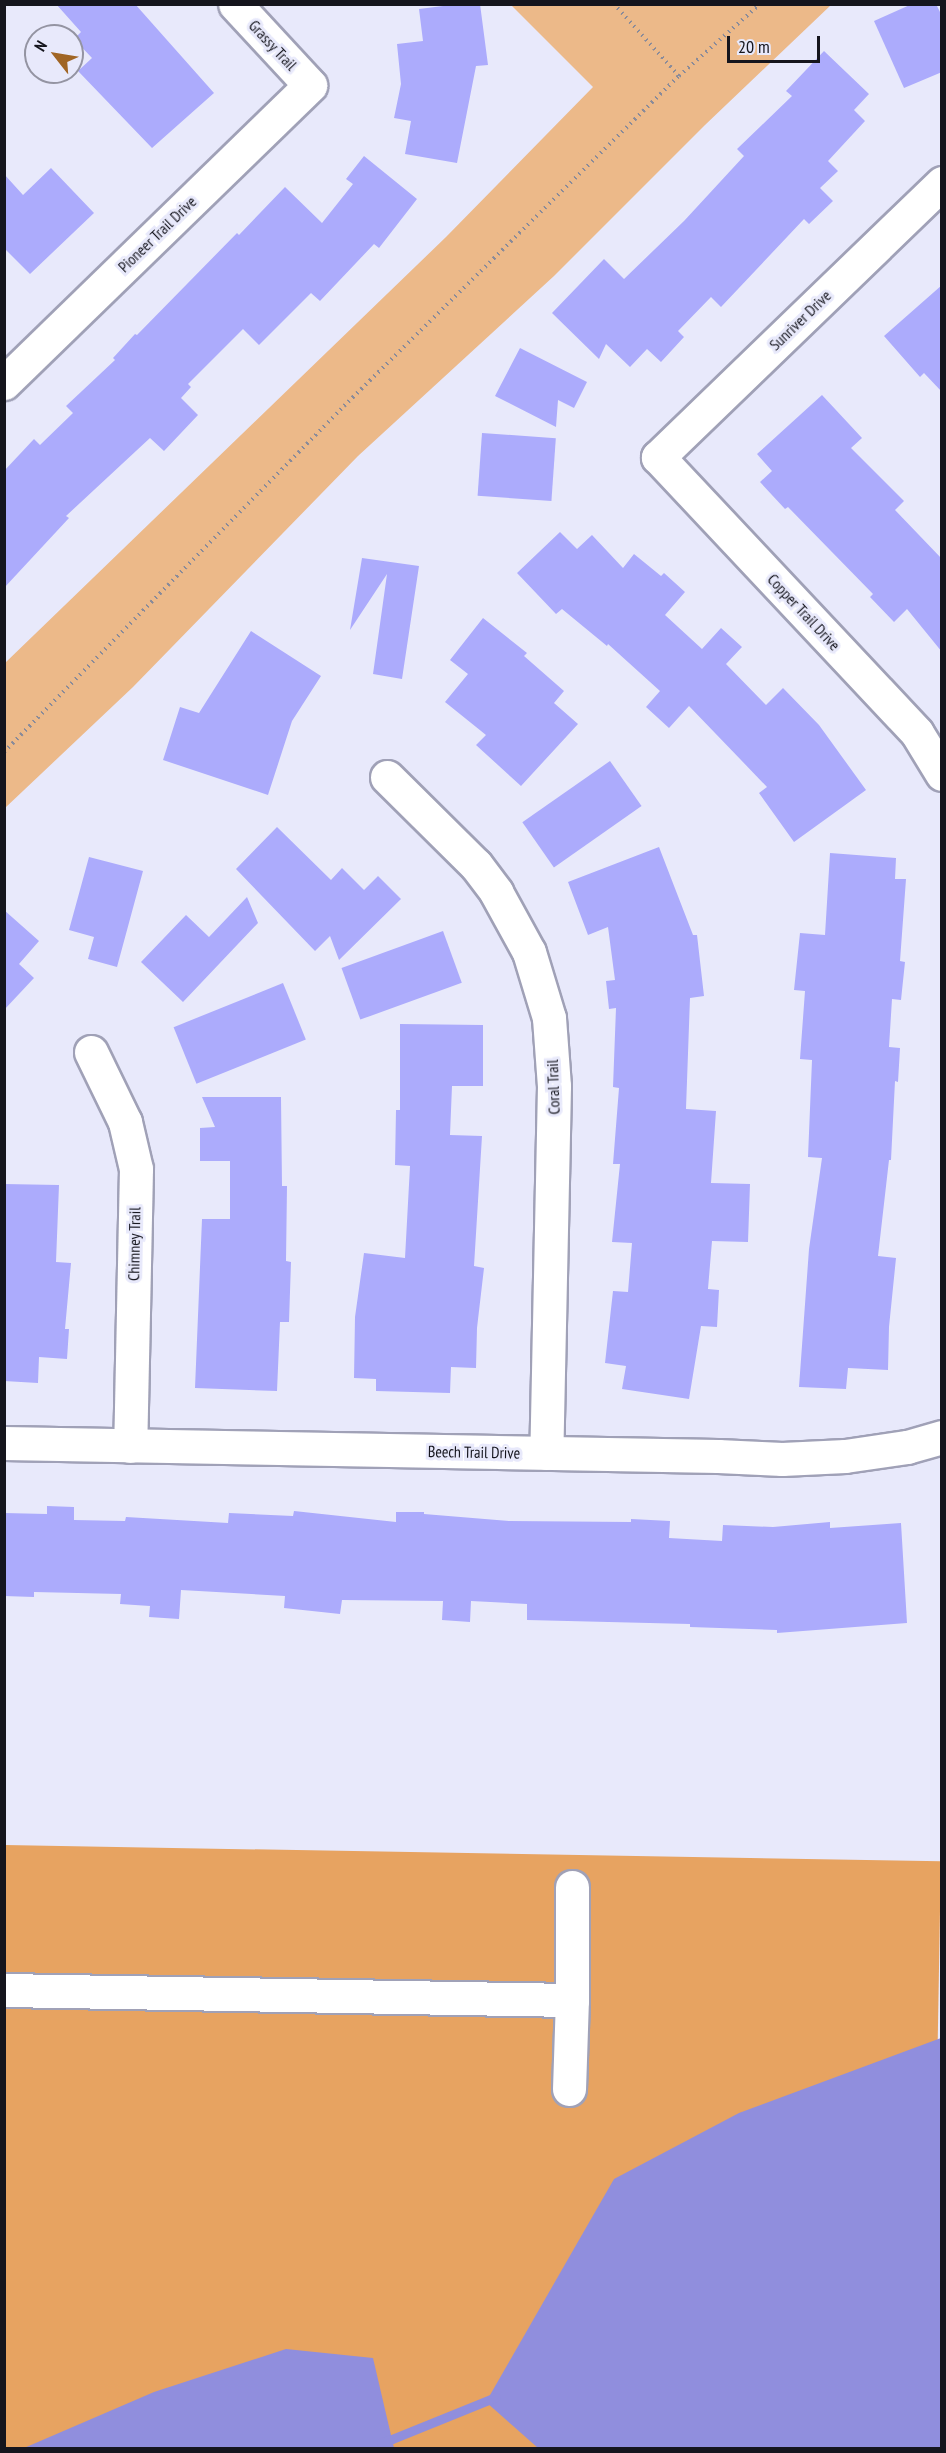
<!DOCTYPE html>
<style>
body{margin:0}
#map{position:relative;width:946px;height:2453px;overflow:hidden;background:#e8e9fb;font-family:"PT Sans Narrow",sans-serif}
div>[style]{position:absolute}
.green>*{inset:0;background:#ecb989}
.forest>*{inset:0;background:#e7a361;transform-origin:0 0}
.water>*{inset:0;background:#908edd}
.stream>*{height:9px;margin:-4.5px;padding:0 4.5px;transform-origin:4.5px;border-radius:4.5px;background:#908edd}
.building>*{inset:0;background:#acabfc;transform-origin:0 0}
.path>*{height:4px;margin-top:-2px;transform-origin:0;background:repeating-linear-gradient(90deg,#8a8b99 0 1.5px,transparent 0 6px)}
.roads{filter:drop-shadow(2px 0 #a0a1b7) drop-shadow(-2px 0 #a0a1b7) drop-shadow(0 2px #a0a1b7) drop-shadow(0 -2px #a0a1b7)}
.minor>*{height:33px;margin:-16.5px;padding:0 16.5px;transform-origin:16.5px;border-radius:16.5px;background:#fff}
span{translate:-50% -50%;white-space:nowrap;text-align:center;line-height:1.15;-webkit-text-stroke:6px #e8e9fb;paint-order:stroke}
.street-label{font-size:16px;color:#15151d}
.frame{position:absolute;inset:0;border:6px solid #15151d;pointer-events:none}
.north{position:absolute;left:24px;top:24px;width:60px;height:60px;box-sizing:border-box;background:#e8e9fb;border:2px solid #9494a2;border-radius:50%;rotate:301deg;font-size:16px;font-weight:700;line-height:24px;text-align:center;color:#15151d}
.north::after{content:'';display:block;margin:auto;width:21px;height:27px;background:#a06525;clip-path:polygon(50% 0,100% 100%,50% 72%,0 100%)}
.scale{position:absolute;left:727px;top:36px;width:93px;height:27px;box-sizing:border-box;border:3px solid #15151d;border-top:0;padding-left:8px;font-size:18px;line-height:21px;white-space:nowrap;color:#15151d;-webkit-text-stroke:4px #e8e9fb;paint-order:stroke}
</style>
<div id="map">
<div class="green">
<div style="clip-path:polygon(511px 5px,831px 5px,705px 125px,554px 276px,358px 456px,133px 687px,5px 808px,5px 663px,446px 237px,593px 87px)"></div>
</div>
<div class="forest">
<div style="left:5px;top:1845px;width:936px;height:603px;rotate:1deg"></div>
</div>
<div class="water">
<div style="clip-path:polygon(941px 2038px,941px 2448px,538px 2448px,486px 2402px,614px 2179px,739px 2113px)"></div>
<div style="clip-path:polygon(286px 2349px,373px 2358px,394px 2448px,24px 2448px,154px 2392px)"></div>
</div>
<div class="stream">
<div style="left:381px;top:2442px;width:11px;rotate:-15deg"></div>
<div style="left:392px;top:2439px;width:112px;rotate:-22deg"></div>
</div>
<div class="building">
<div style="clip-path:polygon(56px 4px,135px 4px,214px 93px,152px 148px,78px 71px,92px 58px,74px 39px,81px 32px)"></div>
<div style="clip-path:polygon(459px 4px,480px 4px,488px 65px,476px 66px,457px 163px,405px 154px,411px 121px,394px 118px,401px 84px,397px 44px,423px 41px,419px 9px)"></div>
<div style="clip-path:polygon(912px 4px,936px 4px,942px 16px,942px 72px,904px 88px,874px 21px)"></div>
<div style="clip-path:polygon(824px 51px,869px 94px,854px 110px,865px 121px,828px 161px,838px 171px,820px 188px,833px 201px,809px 224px,804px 219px,721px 307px,711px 297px,678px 331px,684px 337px,661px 362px,647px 349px,630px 367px,606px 344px,599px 359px,552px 313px,604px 259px,624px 279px,684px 221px,744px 156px,737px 149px,792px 96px,786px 91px)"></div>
<div style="clip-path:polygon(364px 156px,417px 199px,379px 248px,374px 244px,320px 301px,311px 293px,259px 345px,243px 329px,188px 384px,191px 387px,181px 398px,198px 415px,164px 451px,150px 438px,66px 516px,69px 518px,4px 588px,4px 471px,34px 439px,40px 445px,73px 413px,66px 406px,115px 360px,113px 358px,135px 334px,137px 335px,237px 233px,239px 235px,285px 187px,322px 223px,353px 184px,346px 179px)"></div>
<div style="clip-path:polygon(51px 168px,94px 213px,30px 274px,4px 248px,4px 174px,23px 195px)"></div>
<div style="clip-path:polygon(942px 285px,942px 392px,924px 373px,920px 377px,884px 336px)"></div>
<div style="clip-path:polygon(520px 348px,587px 382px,574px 408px,558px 400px,556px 427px,495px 396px)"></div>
<div style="clip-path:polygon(822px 395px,862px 438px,851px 448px,904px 501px,895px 510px,942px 559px,942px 652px,907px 609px,894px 622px,870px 597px,873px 594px,788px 507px,785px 509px,760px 482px,772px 471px,757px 454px)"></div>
<div style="left:482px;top:433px;width:74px;height:63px;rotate:4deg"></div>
<div style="clip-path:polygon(560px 532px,577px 549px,592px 535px,623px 568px,634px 554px,661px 576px,664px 573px,685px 592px,665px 615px,702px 649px,721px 628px,742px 647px,726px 664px,766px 705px,783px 688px,819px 725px,866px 790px,794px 842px,759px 793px,767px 787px,689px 706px,669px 728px,646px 707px,660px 691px,608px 644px,607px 646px,562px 609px,556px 614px,517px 573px)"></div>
<div style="clip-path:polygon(362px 558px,419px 566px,402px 679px,373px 674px,387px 574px,350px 630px)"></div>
<div style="clip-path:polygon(483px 618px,527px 653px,524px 656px,564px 691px,554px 703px,578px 724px,521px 786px,476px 745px,486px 735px,445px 702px,468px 674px,450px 660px)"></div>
<div style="clip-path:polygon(251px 631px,321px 676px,292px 721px,268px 795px,163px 760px,180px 707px,199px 713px)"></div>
<div style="left:610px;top:761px;width:55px;height:107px;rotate:55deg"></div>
<div style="clip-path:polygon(277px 827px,331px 880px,342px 868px,364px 890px,378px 876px,401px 899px,339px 960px,330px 936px,315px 951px,236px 869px)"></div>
<div style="clip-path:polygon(659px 847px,693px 935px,697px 935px,704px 996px,690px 998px,686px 1109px,716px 1111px,711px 1183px,750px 1184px,748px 1242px,712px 1241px,708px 1289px,719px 1290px,717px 1327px,701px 1326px,689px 1399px,622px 1389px,626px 1366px,605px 1363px,613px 1291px,628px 1292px,632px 1243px,612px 1242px,620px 1164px,613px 1164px,619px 1088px,613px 1087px,616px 1008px,609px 1009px,606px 981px,615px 980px,608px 927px,588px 935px,568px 882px)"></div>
<div style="clip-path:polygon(830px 853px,896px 858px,895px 879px,906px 879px,900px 961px,905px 962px,901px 1000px,892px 999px,889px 1047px,900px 1048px,898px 1082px,895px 1081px,891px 1160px,889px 1160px,878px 1256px,896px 1258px,889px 1327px,888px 1370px,848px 1368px,846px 1389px,799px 1387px,809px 1249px,822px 1158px,808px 1157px,812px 1060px,800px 1059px,805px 991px,794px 990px,800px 933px,825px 935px)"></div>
<div style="clip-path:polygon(89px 857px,143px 871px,117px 967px,88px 959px,94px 937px,69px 930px)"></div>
<div style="clip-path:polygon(247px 897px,258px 923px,183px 1002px,141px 962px,186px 915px,209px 937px)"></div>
<div style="clip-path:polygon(4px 910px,39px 941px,19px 964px,34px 978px,4px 1010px)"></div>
<div style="left:443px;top:931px;width:55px;height:108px;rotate:70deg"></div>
<div style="left:283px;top:983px;width:61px;height:118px;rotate:68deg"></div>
<div style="clip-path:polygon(400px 1024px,483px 1025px,483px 1086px,452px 1086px,450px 1135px,482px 1136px,474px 1266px,484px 1268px,477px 1328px,476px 1368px,451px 1367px,450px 1393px,376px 1391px,376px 1379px,354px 1378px,355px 1317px,364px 1253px,405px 1258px,410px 1166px,395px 1165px,396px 1110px,400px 1110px)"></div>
<div style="clip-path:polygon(202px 1097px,281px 1097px,282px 1186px,287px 1186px,286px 1261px,291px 1262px,289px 1322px,280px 1322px,277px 1391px,195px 1388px,202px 1219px,230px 1219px,230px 1161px,200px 1161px,200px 1128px,215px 1127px)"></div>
<div style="clip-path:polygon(4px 1184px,59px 1185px,56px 1262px,71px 1263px,65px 1329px,69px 1329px,67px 1359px,39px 1357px,38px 1383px,4px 1381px)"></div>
<div style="clip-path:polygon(47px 1506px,74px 1507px,74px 1520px,125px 1521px,126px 1517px,228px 1523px,229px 1513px,293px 1516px,294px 1511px,396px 1522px,396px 1512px,424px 1512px,424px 1514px,509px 1521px,631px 1522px,631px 1519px,670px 1521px,669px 1538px,722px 1541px,723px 1525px,773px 1527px,830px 1522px,830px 1528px,901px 1523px,907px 1623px,777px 1633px,777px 1630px,690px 1627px,690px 1624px,527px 1620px,527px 1604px,471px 1601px,470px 1622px,442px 1620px,443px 1601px,342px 1600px,340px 1614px,284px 1608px,285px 1596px,181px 1590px,179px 1619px,149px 1617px,150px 1606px,120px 1604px,121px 1594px,34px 1592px,34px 1597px,4px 1596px,4px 1513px,47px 1514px)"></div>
</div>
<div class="path">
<div style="left:679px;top:76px;width:108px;rotate:-41.6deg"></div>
<div style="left:4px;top:752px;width:485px;rotate:-45.5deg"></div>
<div style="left:344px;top:406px;width:470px;rotate:-44.6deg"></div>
<div style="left:679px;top:76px;width:97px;rotate:-132.1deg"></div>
</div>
<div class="roads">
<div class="minor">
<div style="left:942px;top:183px;width:395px;rotate:136deg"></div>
<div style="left:658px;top:457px;width:378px;rotate:46.8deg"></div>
<div style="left:917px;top:733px;width:48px;rotate:58.6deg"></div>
<div style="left:4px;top:383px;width:427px;rotate:-44.2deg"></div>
<div style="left:310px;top:85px;width:110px;rotate:-132.8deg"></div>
<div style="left:387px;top:777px;width:125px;rotate:44.7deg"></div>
<div style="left:476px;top:865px;width:34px;rotate:53deg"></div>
<div style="left:496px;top:892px;width:68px;rotate:61.2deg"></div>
<div style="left:529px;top:952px;width:69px;rotate:73.1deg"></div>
<div style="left:549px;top:1018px;width:68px;rotate:85.8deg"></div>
<div style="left:554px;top:1086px;width:367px;rotate:91.2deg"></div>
<div style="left:91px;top:1052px;width:78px;rotate:64.1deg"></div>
<div style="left:125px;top:1122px;width:48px;rotate:76.8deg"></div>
<div style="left:136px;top:1169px;width:277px;rotate:91.2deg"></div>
<div style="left:4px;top:1443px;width:714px;rotate:1.04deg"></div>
<div style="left:718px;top:1456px;width:64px;rotate:2.7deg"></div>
<div style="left:782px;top:1459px;width:63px;rotate:-2.7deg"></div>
<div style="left:845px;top:1456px;width:63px;rotate:-8.3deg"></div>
<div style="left:907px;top:1447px;width:36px;rotate:-16deg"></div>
<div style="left:4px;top:1990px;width:568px;rotate:1.01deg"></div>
<div style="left:572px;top:2000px;width:113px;rotate:-90deg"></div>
<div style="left:569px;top:2089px;width:89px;rotate:-88.1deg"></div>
</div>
</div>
<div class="street-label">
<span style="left:273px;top:45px;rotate:47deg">Grassy Trail</span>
<span style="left:157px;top:234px;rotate:-44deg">Pioneer Trail Drive</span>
<span style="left:800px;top:320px;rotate:-44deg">Sunriver Drive</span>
<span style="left:804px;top:612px;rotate:47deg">Copper Trail Drive</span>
<span style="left:553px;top:1087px;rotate:-92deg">Coral Trail</span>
<span style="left:134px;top:1244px;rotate:-89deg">Chimney Trail</span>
<span style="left:474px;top:1452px;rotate:1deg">Beech Trail Drive</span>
</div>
<div class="frame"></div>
<div class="north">N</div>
<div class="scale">20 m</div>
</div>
